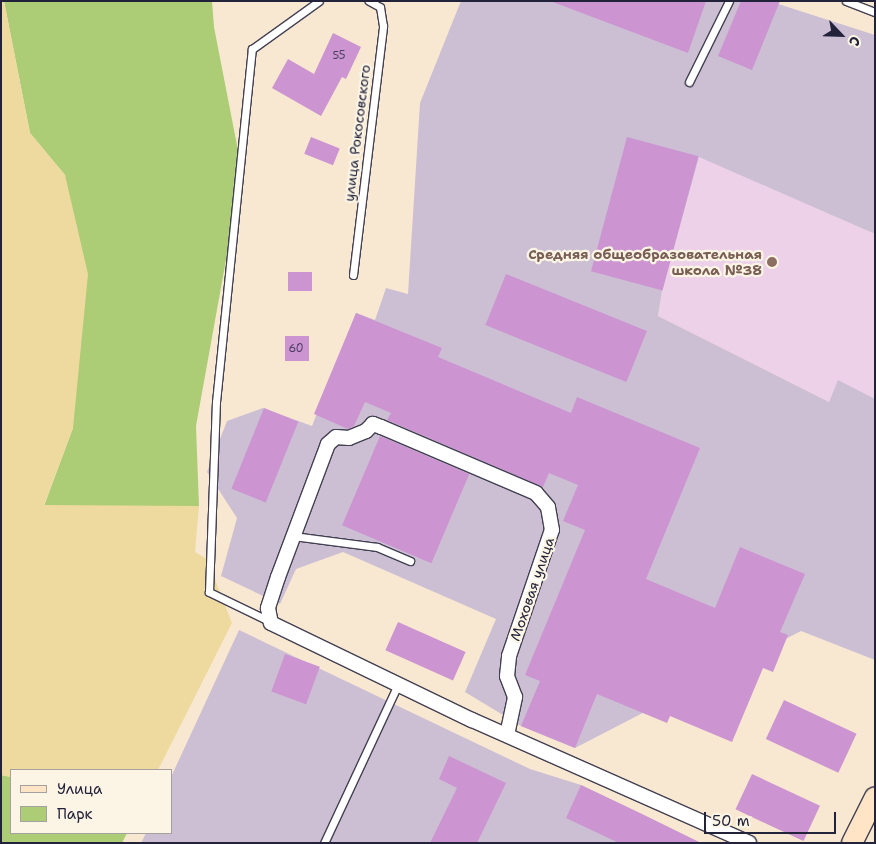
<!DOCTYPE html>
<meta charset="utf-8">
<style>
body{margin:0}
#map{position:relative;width:876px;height:844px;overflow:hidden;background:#f8e8d2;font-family:"Shantell Sans",sans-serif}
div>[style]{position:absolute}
.built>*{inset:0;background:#edd1e9}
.industrial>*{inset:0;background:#ccbfd4}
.green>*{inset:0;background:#accd75}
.sand>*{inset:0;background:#eeda9e}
.building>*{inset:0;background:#cc94d1;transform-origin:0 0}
.roads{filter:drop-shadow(1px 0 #424052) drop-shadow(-1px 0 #424052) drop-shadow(0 1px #424052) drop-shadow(0 -1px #424052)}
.lane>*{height:7px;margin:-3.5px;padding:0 3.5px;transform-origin:3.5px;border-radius:3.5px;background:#fff}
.street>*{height:14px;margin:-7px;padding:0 7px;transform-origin:7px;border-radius:7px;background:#fff}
.secondary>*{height:20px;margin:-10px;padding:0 10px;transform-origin:10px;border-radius:10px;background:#ffe4c6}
.dots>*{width:14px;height:14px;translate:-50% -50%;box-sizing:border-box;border:2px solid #fcf5e5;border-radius:50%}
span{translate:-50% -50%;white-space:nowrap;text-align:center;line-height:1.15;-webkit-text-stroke:4.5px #fcf5e5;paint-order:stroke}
.number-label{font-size:11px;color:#4c3e60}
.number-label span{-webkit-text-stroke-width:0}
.street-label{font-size:14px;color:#22223b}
.education-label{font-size:14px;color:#785e54;font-weight:700}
.right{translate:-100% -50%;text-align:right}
.frame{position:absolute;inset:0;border:2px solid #22223b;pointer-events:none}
.legend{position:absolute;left:10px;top:769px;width:162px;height:65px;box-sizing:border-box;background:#fcf5e5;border:1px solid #a5a1a1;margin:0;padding:6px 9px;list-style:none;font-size:15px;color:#22223b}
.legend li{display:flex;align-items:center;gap:10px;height:25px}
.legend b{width:25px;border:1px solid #a5a1a1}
.north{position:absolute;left:816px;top:10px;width:50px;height:50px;-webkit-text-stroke:4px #fcf5e5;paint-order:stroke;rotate:114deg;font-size:14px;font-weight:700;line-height:20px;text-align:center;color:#22223b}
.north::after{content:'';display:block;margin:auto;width:18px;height:22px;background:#22223b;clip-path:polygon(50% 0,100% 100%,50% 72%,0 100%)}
.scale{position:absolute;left:704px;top:812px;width:132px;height:22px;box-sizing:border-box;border:2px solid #22223b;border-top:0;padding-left:6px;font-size:15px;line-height:18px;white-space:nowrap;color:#22223b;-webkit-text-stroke:4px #fcf5e5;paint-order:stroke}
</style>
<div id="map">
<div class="built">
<div style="clip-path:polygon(699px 156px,875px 234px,875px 399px,829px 402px,658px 316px,662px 291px)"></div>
</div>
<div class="industrial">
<div style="clip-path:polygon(461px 1px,769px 1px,875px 35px,875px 234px,699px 157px,662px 291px,658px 316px,829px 402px,838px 380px,875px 399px,875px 660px,801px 631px,575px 748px,521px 726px,465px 692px,496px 619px,343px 552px,296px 569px,280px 604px,221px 576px,237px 518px,207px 472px,227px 421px,263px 408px,312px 426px,356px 313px,375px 320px,386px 288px,408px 294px,420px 103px)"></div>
<div style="clip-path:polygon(239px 630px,530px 769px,581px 785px,701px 843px,141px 843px,146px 833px,171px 833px,171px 777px)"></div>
</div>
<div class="green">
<div style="clip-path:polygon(4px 1px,212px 1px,214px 27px,242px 171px,196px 426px,199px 506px,44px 506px,73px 428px,65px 175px,30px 133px)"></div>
<div style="clip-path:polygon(1px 775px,11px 777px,11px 833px,127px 833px,122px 843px,1px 843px)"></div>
</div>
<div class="sand">
<div style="clip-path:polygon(1px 1px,4px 1px,30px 133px,65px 175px,88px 274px,73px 428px,44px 505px,199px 506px,195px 552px,207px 559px,232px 623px,158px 770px,11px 770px,11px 777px,1px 775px)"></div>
</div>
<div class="building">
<div style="clip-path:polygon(550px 1px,706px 1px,688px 53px)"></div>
<div style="clip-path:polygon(741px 1px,780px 1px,752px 70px,718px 56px)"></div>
<div style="clip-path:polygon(333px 33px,361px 47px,346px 79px,342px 77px,321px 116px,272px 88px,288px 59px,314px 74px)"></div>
<div style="left:311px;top:137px;width:31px;height:18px;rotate:22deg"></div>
<div style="left:627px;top:137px;width:74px;height:139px;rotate:15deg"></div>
<div style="left:288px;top:272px;width:24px;height:19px"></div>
<div style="left:506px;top:274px;width:152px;height:55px;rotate:22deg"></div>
<div style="clip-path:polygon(356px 313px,442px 348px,438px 357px,571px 413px,577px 397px,700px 448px,646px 579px,715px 608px,740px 547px,805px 574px,780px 632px,788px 635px,773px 672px,763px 668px,732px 742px,670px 716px,667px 723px,597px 694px,575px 748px,521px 726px,540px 681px,525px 675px,585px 530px,563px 521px,578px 485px,549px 473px,543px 487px,387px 420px,391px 413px,365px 402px,354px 426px,348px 429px,314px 414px)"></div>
<div style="left:285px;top:336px;width:24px;height:25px"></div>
<div style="left:264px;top:408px;width:37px;height:87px;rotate:22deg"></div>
<div style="left:380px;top:436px;width:97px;height:97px;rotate:23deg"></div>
<div style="left:398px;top:622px;width:74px;height:31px;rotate:24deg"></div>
<div style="left:285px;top:654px;width:37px;height:40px;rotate:20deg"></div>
<div style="left:784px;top:700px;width:80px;height:43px;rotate:25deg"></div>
<div style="clip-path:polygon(449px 756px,506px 783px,477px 843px,430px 843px,457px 788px,439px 779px)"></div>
<div style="left:752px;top:774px;width:75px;height:39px;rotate:25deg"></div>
<div style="clip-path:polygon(581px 785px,642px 814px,701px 843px,619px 843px,566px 818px)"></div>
</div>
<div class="roads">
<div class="lane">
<div style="left:846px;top:1px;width:31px;rotate:21deg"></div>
<div style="left:689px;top:82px;width:90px;rotate:-63.7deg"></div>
<div style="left:353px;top:275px;width:251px;rotate:-83.1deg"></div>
<div style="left:383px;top:26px;width:19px;rotate:-99deg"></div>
<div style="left:380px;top:7px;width:13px;rotate:-151deg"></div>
<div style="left:293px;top:536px;width:85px;rotate:7.5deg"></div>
<div style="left:377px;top:547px;width:36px;rotate:23deg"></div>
<div style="left:271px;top:622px;width:69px;rotate:-154.2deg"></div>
<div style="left:209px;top:592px;width:190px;rotate:-87.9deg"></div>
<div style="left:216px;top:402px;width:355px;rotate:-84.2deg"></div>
<div style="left:252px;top:49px;width:82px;rotate:-35.6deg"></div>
<div style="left:324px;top:843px;width:175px;rotate:-65deg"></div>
</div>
<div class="street">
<div style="left:507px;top:735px;width:39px;rotate:-78deg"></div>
<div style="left:515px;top:697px;width:22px;rotate:-111deg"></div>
<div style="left:507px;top:676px;width:20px;rotate:-84deg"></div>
<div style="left:509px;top:656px;width:133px;rotate:-71.2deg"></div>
<div style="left:552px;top:530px;width:23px;rotate:-100deg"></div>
<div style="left:548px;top:507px;width:18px;rotate:-131deg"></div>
<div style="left:536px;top:493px;width:168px;rotate:-156.9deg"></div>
<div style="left:381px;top:427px;width:9px;rotate:-159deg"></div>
<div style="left:373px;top:424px;width:10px;rotate:135deg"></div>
<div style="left:366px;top:431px;width:18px;rotate:158deg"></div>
<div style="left:349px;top:438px;width:13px;rotate:-176deg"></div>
<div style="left:336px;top:437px;width:11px;rotate:139deg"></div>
<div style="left:328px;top:444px;width:142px;rotate:110.6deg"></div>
<div style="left:278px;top:577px;width:33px;rotate:108deg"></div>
<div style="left:268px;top:608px;width:15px;rotate:79deg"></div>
<div style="left:271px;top:623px;width:223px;rotate:25.8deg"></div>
<div style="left:472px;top:720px;width:303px;rotate:23.9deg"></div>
</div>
<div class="secondary">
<div style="left:852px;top:843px;width:51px;rotate:-63.4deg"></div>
</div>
</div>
<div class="dots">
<div style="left:772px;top:262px;background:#8d6e63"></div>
</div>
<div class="number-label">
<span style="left:339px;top:56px">55</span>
<span style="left:296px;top:349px">60</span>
</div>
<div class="street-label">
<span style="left:357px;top:133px;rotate:-83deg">улица Рокосовского</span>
<span style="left:532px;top:589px;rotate:-71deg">Моховая улица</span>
</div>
<div class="education-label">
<span class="right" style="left:762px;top:262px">Средняя общеобразовательная<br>школа №38</span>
</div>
<div class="frame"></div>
<ul class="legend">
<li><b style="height:6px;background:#ffe4c6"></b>Улица</li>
<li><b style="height:14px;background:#accd75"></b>Парк</li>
</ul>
<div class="north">С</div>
<div class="scale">50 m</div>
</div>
